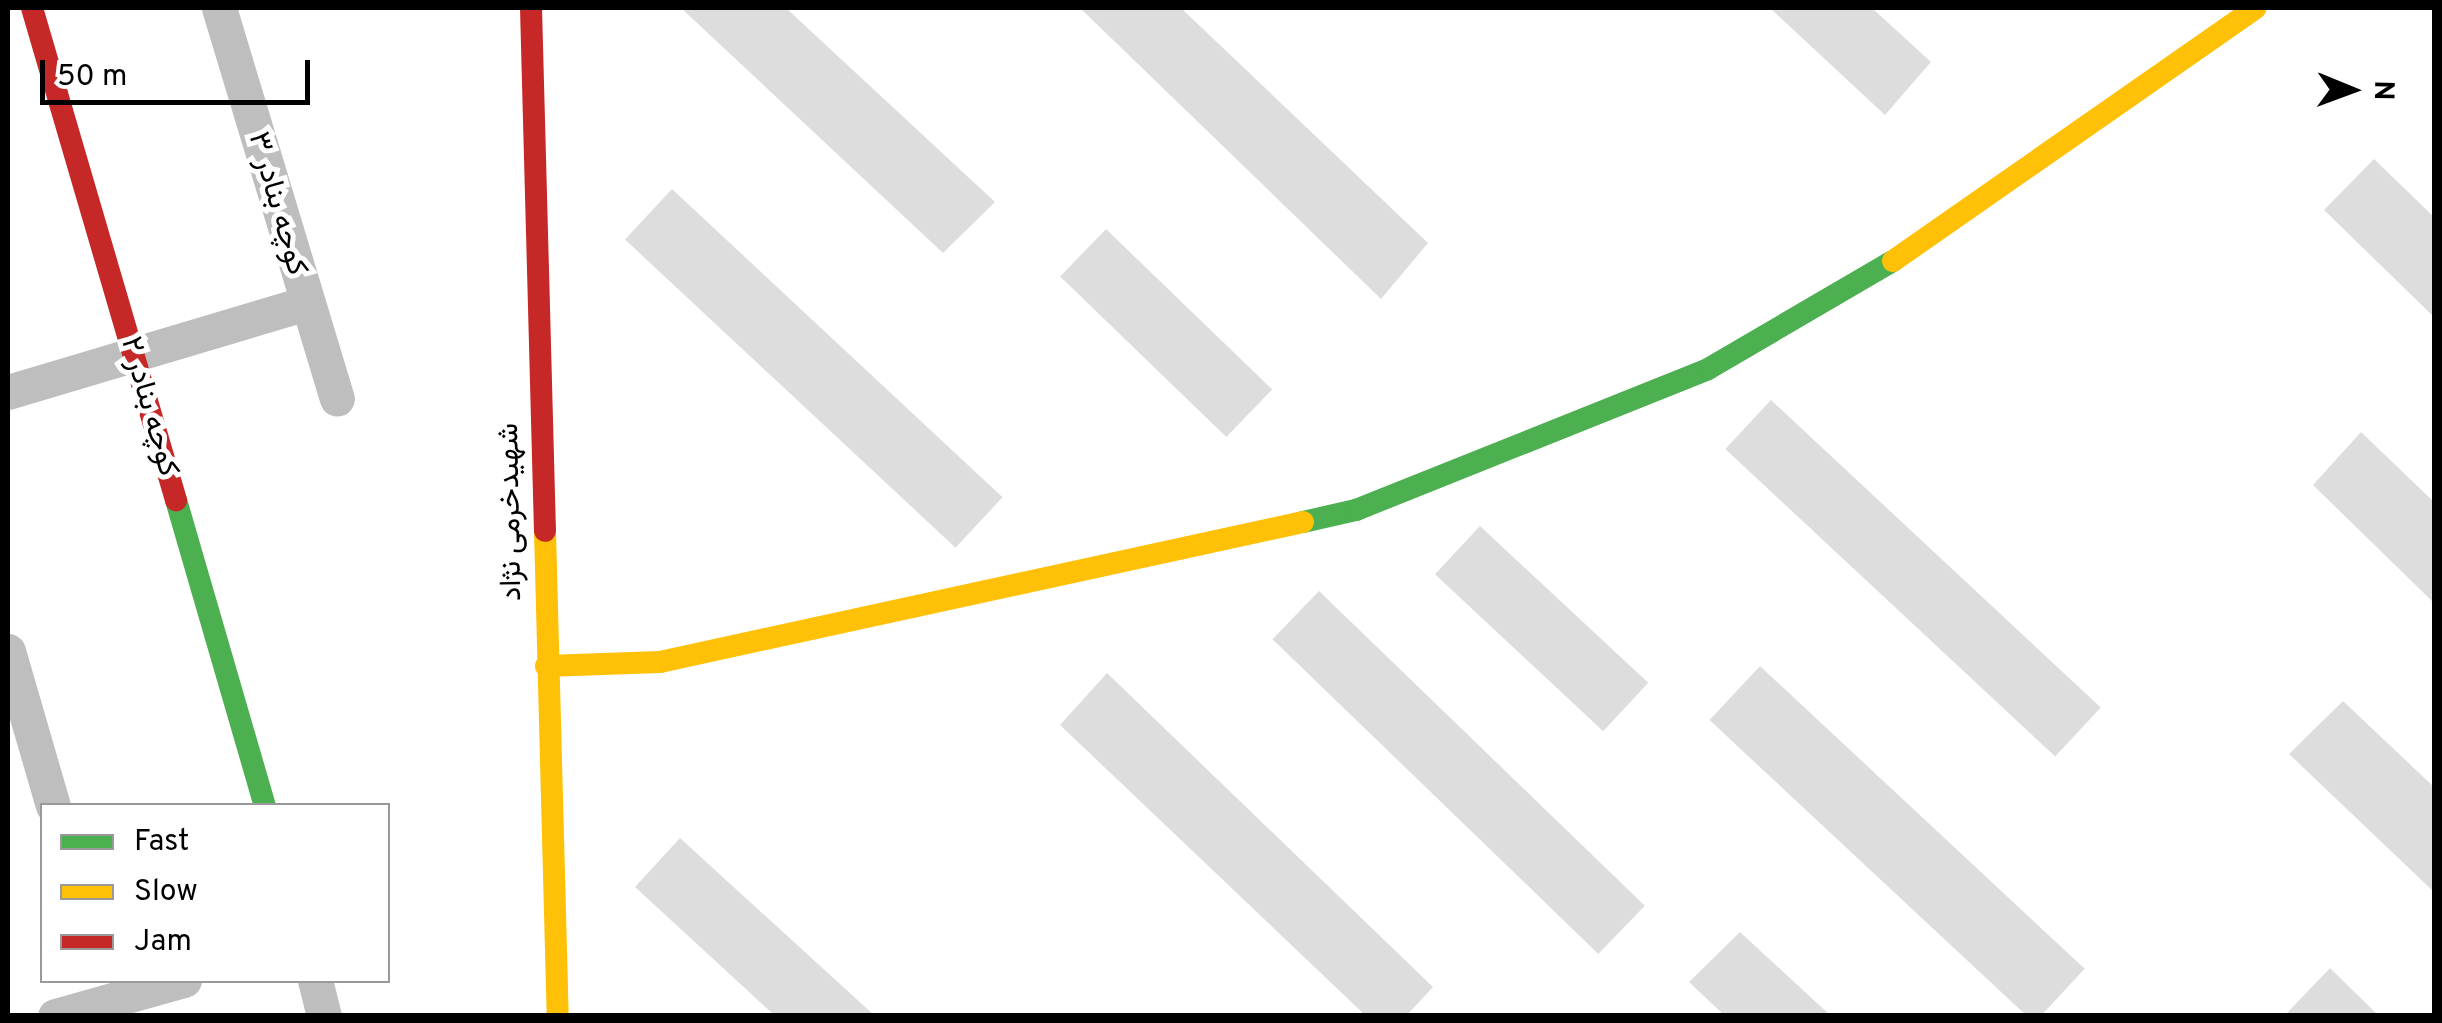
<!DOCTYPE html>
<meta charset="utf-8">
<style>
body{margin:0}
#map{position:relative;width:2442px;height:1023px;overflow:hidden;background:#fff;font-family:Overpass,Vazirmatn,sans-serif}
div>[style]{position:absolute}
.building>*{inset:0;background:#ddd;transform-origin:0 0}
.street>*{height:35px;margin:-17.5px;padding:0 17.5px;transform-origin:17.5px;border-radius:17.5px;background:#bebebe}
.fast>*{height:22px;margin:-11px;padding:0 11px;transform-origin:11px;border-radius:11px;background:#4caf50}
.slow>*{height:22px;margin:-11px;padding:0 11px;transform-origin:11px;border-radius:11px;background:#ffc107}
.jam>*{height:22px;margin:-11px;padding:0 11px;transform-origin:11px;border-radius:11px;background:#c62828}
span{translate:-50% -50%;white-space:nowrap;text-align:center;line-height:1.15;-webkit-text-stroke:10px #fff;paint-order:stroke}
.street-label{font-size:30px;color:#000}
.frame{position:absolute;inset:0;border:10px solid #000;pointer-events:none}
.legend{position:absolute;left:40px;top:803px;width:350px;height:180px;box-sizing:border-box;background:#fff;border:2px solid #999;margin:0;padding:12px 18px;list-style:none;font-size:30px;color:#000}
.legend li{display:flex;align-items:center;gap:20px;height:50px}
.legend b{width:50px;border:2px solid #999}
.north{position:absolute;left:2302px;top:40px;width:100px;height:100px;-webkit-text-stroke:8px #fff;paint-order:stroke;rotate:91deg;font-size:28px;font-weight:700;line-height:40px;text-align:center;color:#000}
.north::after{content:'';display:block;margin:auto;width:35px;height:45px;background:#000;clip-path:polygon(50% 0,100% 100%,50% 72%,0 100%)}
.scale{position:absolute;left:40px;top:60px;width:270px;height:45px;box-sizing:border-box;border:5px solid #000;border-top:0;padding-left:12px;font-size:30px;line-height:35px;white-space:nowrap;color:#000;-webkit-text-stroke:8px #fff;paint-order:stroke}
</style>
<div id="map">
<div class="building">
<div style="clip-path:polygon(681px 8px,786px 8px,995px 202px,943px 253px)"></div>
<div style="clip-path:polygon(1080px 8px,1181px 8px,1428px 243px,1381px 299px)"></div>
<div style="clip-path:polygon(1770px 8px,1872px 8px,1931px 62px,1885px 115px)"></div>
<div style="clip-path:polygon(2374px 159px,2434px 217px,2434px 317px,2324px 210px)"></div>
<div style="left:672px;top:189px;width:452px;height:69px;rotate:43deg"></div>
<div style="left:1106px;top:229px;width:231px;height:66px;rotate:44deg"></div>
<div style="left:1771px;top:400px;width:451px;height:67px;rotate:43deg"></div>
<div style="clip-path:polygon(2361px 432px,2434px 502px,2434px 603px,2313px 485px)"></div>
<div style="left:1480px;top:526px;width:230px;height:66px;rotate:43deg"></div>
<div style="left:1319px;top:591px;width:453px;height:67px;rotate:44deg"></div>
<div style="left:1760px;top:666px;width:444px;height:74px;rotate:43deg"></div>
<div style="clip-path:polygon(1107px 673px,1433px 987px,1406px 1016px,1366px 1016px,1060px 725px)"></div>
<div style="clip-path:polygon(2343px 701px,2434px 787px,2434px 892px,2289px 754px)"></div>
<div style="clip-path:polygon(680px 838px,875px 1016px,775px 1016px,635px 887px)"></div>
<div style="clip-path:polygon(1740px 932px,1831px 1016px,1725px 1016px,1689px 982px)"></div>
<div style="clip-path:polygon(2330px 968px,2379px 1016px,2284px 1016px)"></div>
</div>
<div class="street">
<div style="left:219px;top:8px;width:408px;rotate:73.2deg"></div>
<div style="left:8px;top:392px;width:309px;rotate:-16.6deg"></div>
<div style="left:8px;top:651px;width:161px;rotate:73.8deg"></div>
<div style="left:315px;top:980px;width:37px;rotate:76deg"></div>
<div style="left:55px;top:1016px;width:134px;rotate:-15.6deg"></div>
</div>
<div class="fast">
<div style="left:176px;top:500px;width:319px;rotate:73.8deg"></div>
<div style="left:1303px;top:522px;width:54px;rotate:-12.8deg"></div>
<div style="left:1356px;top:510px;width:379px;rotate:-21.8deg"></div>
<div style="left:1708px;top:369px;width:214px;rotate:-30.3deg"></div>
</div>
<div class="slow">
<div style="left:1893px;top:261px;width:442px;rotate:-34.9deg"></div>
<div style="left:545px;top:531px;width:485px;rotate:88.5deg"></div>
<div style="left:546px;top:666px;width:114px;rotate:-2deg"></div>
<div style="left:660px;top:662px;width:658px;rotate:-12.28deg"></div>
</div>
<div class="jam">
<div style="left:32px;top:8px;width:513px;rotate:73.69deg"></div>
<div style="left:531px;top:8px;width:523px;rotate:88.47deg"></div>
</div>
<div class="street-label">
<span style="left:276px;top:204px;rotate:74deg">کوچه بنادر ۳</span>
<span style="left:148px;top:407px;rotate:74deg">کوچه بنادر ۲</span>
<span style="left:512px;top:512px;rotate:-91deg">شهیدخرمی نژاد</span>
</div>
<div class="frame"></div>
<ul class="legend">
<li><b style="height:12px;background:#4caf50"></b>Fast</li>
<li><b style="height:12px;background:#ffc107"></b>Slow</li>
<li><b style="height:12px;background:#c62828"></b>Jam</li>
</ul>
<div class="north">N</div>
<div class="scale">50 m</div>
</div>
